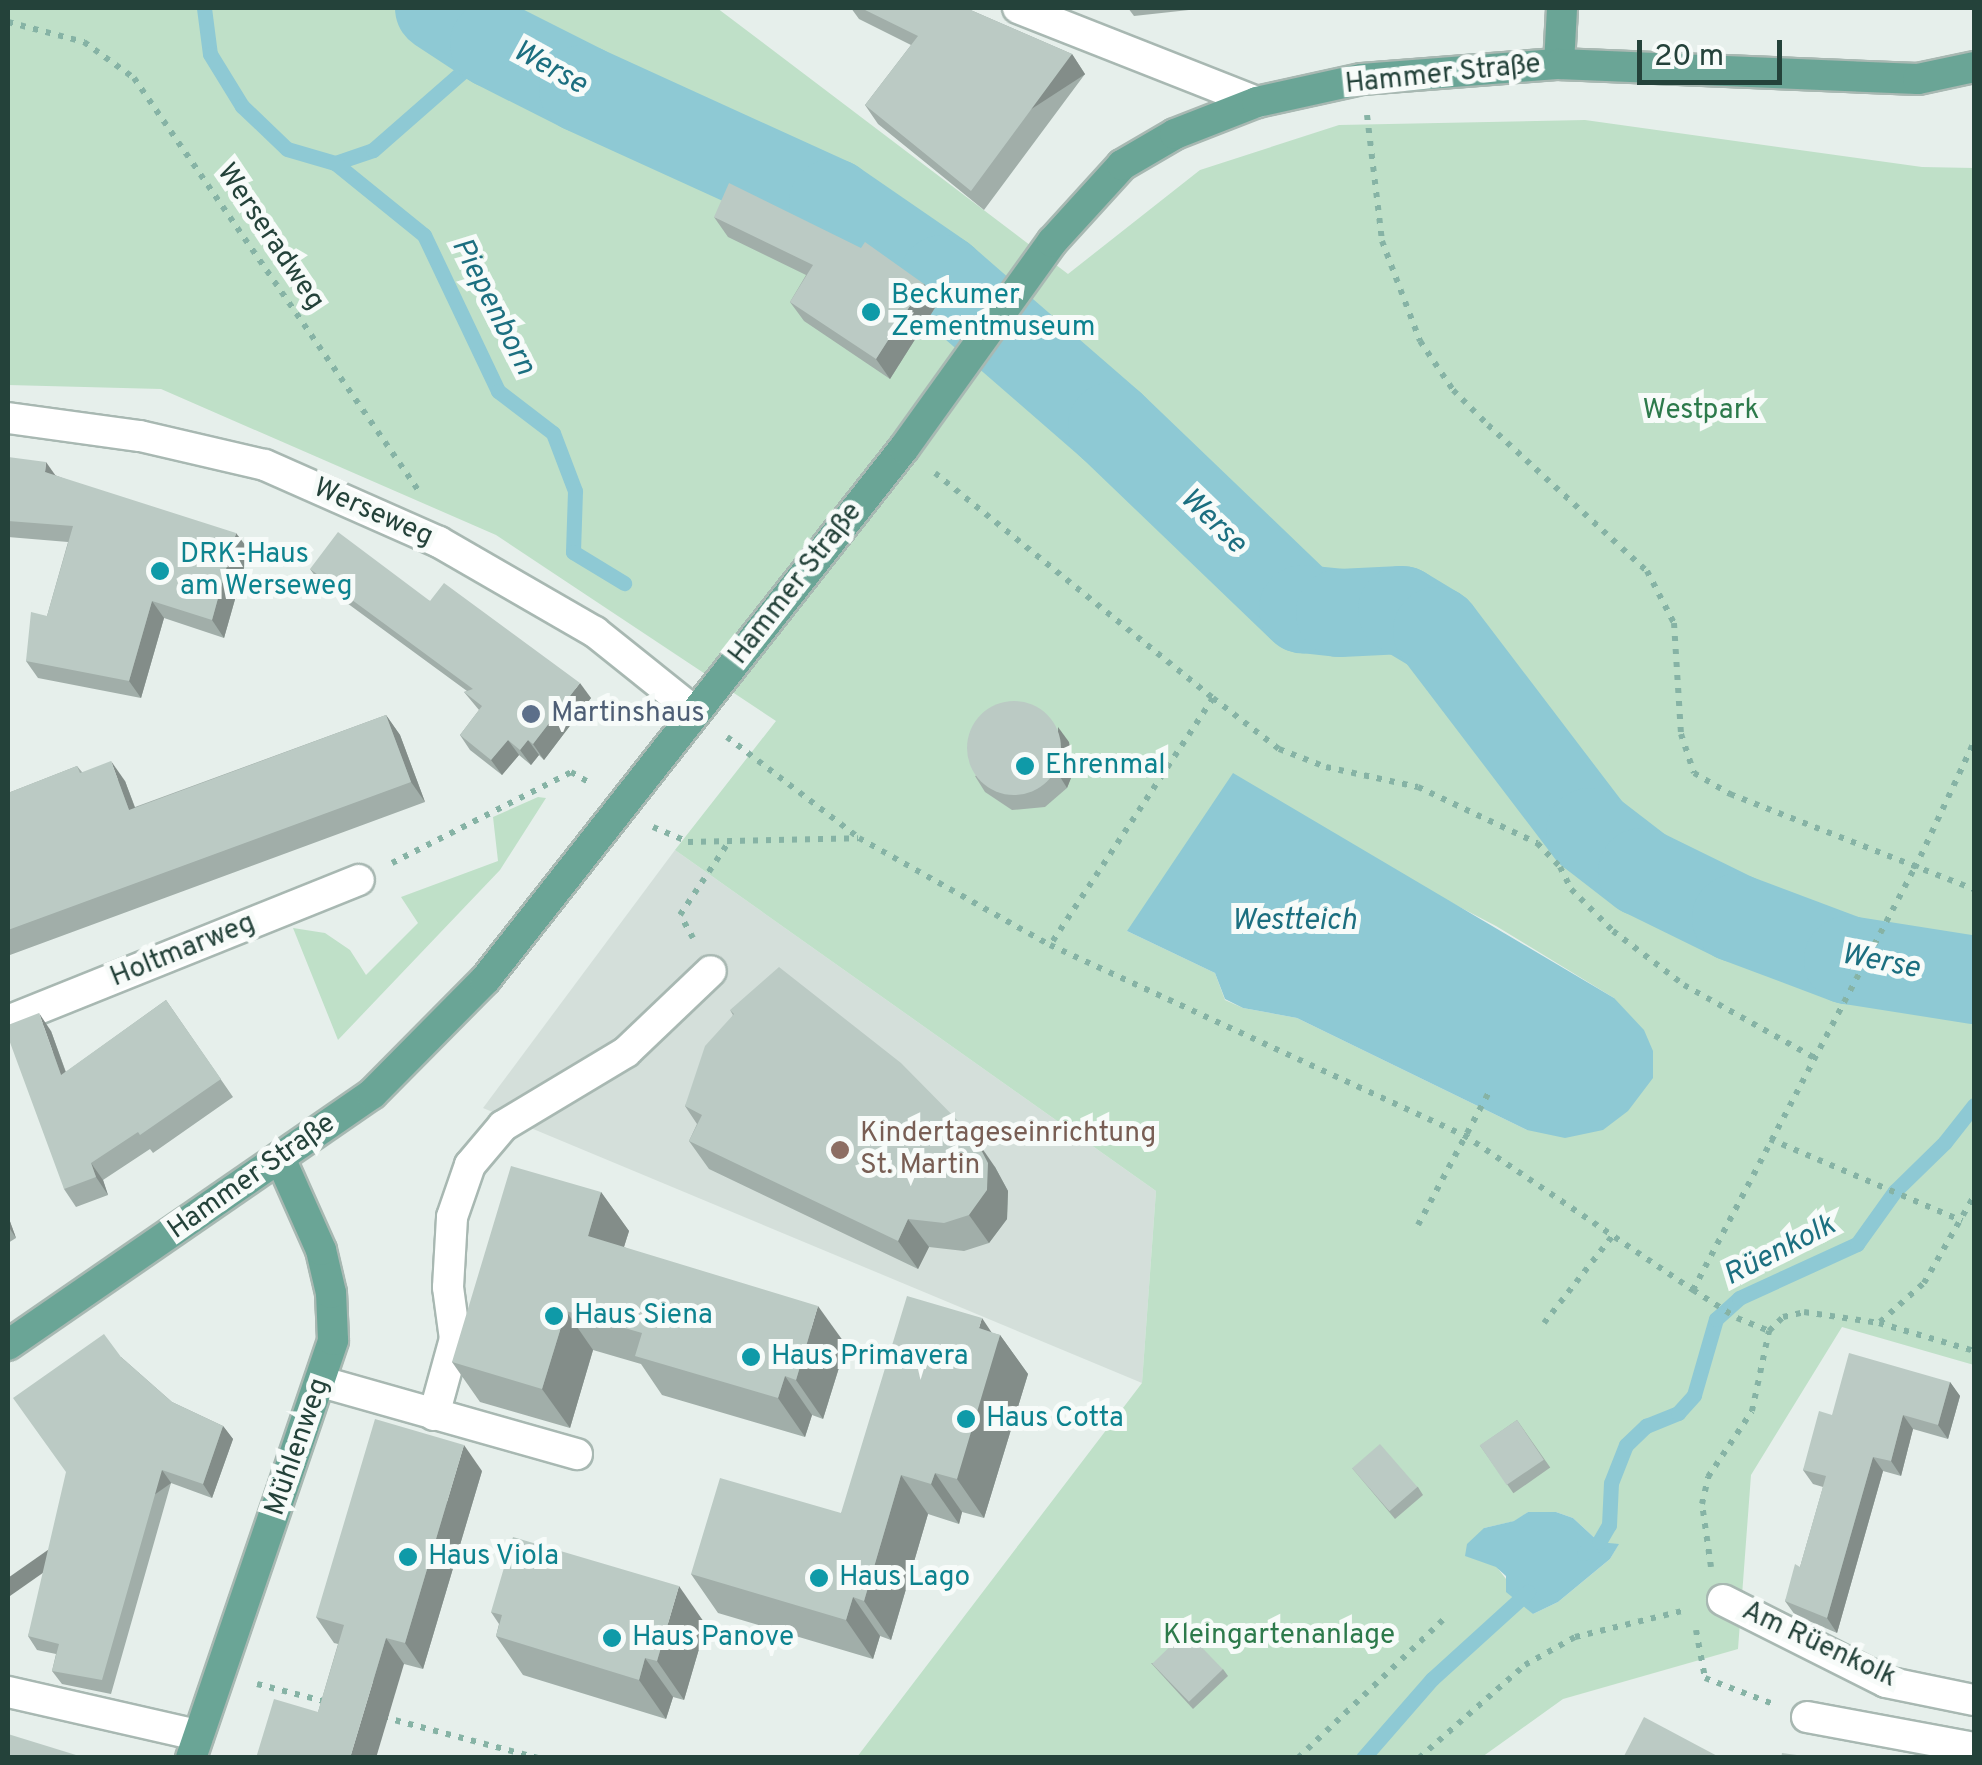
<!DOCTYPE html>
<meta charset="utf-8">
<style>
body{margin:0}
#map{position:relative;width:1982px;height:1765px;overflow:hidden;background:#e6efeb;font-family:Overpass,sans-serif}
div>[style]{position:absolute}
.built>*{inset:0;background:#d4dfda}
.green>*{inset:0;background:#bfe0c8}
.water>*{inset:0;background:#8ec9d4}
.stream>*{height:15px;margin:-7.5px;padding:0 7.5px;transform-origin:7.5px;border-radius:7.5px;background:#8ec9d4}
.river>*{height:88px;margin:-44px;padding:0 44px;transform-origin:44px;border-radius:44px;background:#8ec9d4}
.path>*{height:6px;margin-top:-3px;transform-origin:0;background:repeating-linear-gradient(90deg,#86b3a5 0 5px,transparent 0 13px)}
.roads{filter:drop-shadow(2px 0 #a8b8b2) drop-shadow(-2px 0 #a8b8b2) drop-shadow(0 2px #a8b8b2) drop-shadow(0 -2px #a8b8b2)}
.minor>*{height:30px;margin:-15px;padding:0 15px;transform-origin:15px;border-radius:15px;background:#fff}
.major>*{height:30px;margin:-15px;padding:0 15px;transform-origin:15px;border-radius:15px;background:#6aa596}
.wall>*{inset:0;background:#a1aea9;transform-origin:0 0}
.shaded-wall>*{inset:0;background:#838d89;transform-origin:0 0}
.building>*{inset:0;background:#bbcac4;transform-origin:0 0}
.round{border-radius:50%}
.dots>*{width:28px;height:28px;translate:-50% -50%;box-sizing:border-box;border:5px solid #f7fbf9;border-radius:50%}
span{translate:-50% -50%;white-space:nowrap;text-align:center;line-height:1.15;-webkit-text-stroke:10px #f7fbf9;paint-order:stroke}
.street-label{font-size:28px;color:#24423a}
.culture-label{font-size:28px;color:#0d838f}
.left{translate:0 -50%;text-align:left}
.park-label{font-size:28px;color:#2d7a4b}
.service-label{font-size:28px;color:#4e5e75}
.education-label{font-size:28px;color:#785e54}
.water-label{font-size:30px;color:#1c6f80;font-style:italic}
.frame{position:absolute;inset:0;border:10px solid #24423a;pointer-events:none}
.scale{position:absolute;left:1637px;top:40px;width:145px;height:45px;box-sizing:border-box;border:5px solid #24423a;border-top:0;padding-left:12px;font-size:30px;line-height:35px;white-space:nowrap;color:#24423a;-webkit-text-stroke:8px #f7fbf9;paint-order:stroke}
</style>
<div id="map">
<div class="built">
<div style="clip-path:polygon(675px 850px,1156px 1191px,1142px 1383px,483px 1108px)"></div>
</div>
<div class="green">
<div style="clip-path:polygon(evenodd,8px 8px,717px 8px,1068px 274px,1200px 170px,1339px 125px,1585px 120px,1922px 167px,1974px 168px,1974px 1365px,1842px 1327px,1751px 1475px,1738px 1649px,1563px 1699px,1482px 1757px,857px 1757px,1142px 1383px,1156px 1191px,675px 850px,776px 721px,496px 535px,161px 389px,8px 385px,8px 8px,1402px 877px,1496px 926px,1614px 998px,1527px 1130px,1297px 1018px,1243px 1008px,1225px 1000px,1215px 973px,1127px 931px,1402px 877px,8px 8px,1528px 1512px,1556px 1512px,1573px 1518px,1599px 1542px,1618px 1545px,1610px 1559px,1558px 1602px,1533px 1614px,1496px 1566px,1484px 1528px,1515px 1521px,1528px 1512px)"></div>
<div style="clip-path:polygon(538px 797px,546px 798px,500px 870px,338px 1040px,293px 928px,325px 933px,350px 950px,366px 975px,418px 923px,401px 897px,498px 861px,493px 817px)"></div>
</div>
<div class="water">
<div style="clip-path:polygon(1233px 773px,1614px 998px,1644px 1030px,1653px 1051px,1653px 1078px,1628px 1111px,1603px 1130px,1565px 1138px,1527px 1130px,1297px 1018px,1243px 1008px,1225px 999px,1215px 973px,1127px 931px)"></div>
<div style="clip-path:polygon(1528px 1512px,1556px 1512px,1573px 1518px,1599px 1542px,1619px 1544px,1610px 1559px,1558px 1602px,1533px 1614px,1506px 1592px,1506px 1576px,1496px 1567px,1465px 1556px,1467px 1544px,1484px 1528px,1514px 1521px)"></div>
</div>
<div class="stream">
<div style="left:204px;top:8px;width:46px;rotate:82.6deg"></div>
<div style="left:210px;top:54px;width:61px;rotate:58.4deg"></div>
<div style="left:242px;top:106px;width:62px;rotate:43.7deg"></div>
<div style="left:287px;top:149px;width:50px;rotate:16.3deg"></div>
<div style="left:335px;top:163px;width:40px;rotate:-18.9deg"></div>
<div style="left:373px;top:150px;width:161px;rotate:-41.2deg"></div>
<div style="left:335px;top:163px;width:114px;rotate:39deg"></div>
<div style="left:424px;top:235px;width:173px;rotate:64.6deg"></div>
<div style="left:498px;top:391px;width:69px;rotate:37.4deg"></div>
<div style="left:553px;top:433px;width:62px;rotate:69.2deg"></div>
<div style="left:575px;top:491px;width:61px;rotate:91.9deg"></div>
<div style="left:573px;top:552px;width:60px;rotate:31.3deg"></div>
<div style="left:1584px;top:1553px;width:19px;rotate:-36deg"></div>
<div style="left:1599px;top:1542px;width:20px;rotate:-60deg"></div>
<div style="left:1609px;top:1525px;width:42px;rotate:-87.3deg"></div>
<div style="left:1611px;top:1483px;width:41px;rotate:-68.5deg"></div>
<div style="left:1626px;top:1445px;width:28px;rotate:-44deg"></div>
<div style="left:1646px;top:1426px;width:35px;rotate:-22deg"></div>
<div style="left:1678px;top:1413px;width:24px;rotate:-48deg"></div>
<div style="left:1694px;top:1395px;width:79px;rotate:-73.9deg"></div>
<div style="left:1716px;top:1319px;width:31px;rotate:-42deg"></div>
<div style="left:1739px;top:1298px;width:130px;rotate:-24.6deg"></div>
<div style="left:1857px;top:1244px;width:65px;rotate:-54.4deg"></div>
<div style="left:1895px;top:1191px;width:70px;rotate:-44.4deg"></div>
<div style="left:1945px;top:1142px;width:47px;rotate:-51.9deg"></div>
<div style="left:1363px;top:1758px;width:105px;rotate:-48.9deg"></div>
<div style="left:1432px;top:1679px;width:130px;rotate:-42.2deg"></div>
</div>
<div class="river">
<div style="left:439px;top:8px;width:66px;rotate:33.2deg"></div>
<div style="left:494px;top:44px;width:100px;rotate:26.8deg"></div>
<div style="left:583px;top:89px;width:275px;rotate:24.5deg"></div>
<div style="left:833px;top:203px;width:134px;rotate:34.6deg"></div>
<div style="left:943px;top:279px;width:224px;rotate:41deg"></div>
<div style="left:1112px;top:426px;width:265px;rotate:43.8deg"></div>
<div style="left:1303px;top:609px;width:37px;rotate:6deg"></div>
<div style="left:1340px;top:613px;width:62px;rotate:-2.8deg"></div>
<div style="left:1402px;top:610px;width:41px;rotate:31deg"></div>
<div style="left:1437px;top:631px;width:253px;rotate:52.7deg"></div>
<div style="left:1590px;top:832px;width:66px;rotate:37.6deg"></div>
<div style="left:1642px;top:872px;width:105px;rotate:26.1deg"></div>
<div style="left:1736px;top:918px;width:120px;rotate:20.6deg"></div>
<div style="left:1848px;top:960px;width:128px;rotate:9deg"></div>
</div>
<div class="path">
<div style="left:1974px;top:8px;width:2px;rotate:90deg"></div>
<div style="left:8px;top:22px;width:79px;rotate:14.7deg"></div>
<div style="left:84px;top:42px;width:62px;rotate:35.8deg"></div>
<div style="left:134px;top:78px;width:500px;rotate:55.42deg"></div>
<div style="left:1367px;top:115px;width:127px;rotate:83.2deg"></div>
<div style="left:1382px;top:241px;width:107px;rotate:69.2deg"></div>
<div style="left:1420px;top:341px;width:59px;rotate:56deg"></div>
<div style="left:1453px;top:390px;width:49px;rotate:45deg"></div>
<div style="left:1488px;top:425px;width:216px;rotate:42.6deg"></div>
<div style="left:1647px;top:571px;width:59px;rotate:62.6deg"></div>
<div style="left:1674px;top:623px;width:111px;rotate:86.4deg"></div>
<div style="left:1681px;top:734px;width:41px;rotate:71.6deg"></div>
<div style="left:1694px;top:773px;width:42px;rotate:30.3deg"></div>
<div style="left:1730px;top:794px;width:262px;rotate:21.3deg"></div>
<div style="left:935px;top:473px;width:358px;rotate:39deg"></div>
<div style="left:1213px;top:698px;width:296px;rotate:123.4deg"></div>
<div style="left:1213px;top:698px;width:83px;rotate:37.7deg"></div>
<div style="left:1279px;top:749px;width:50px;rotate:21deg"></div>
<div style="left:1326px;top:767px;width:94px;rotate:12.3deg"></div>
<div style="left:1418px;top:787px;width:132px;rotate:25.2deg"></div>
<div style="left:1537px;top:843px;width:33px;rotate:46deg"></div>
<div style="left:1560px;top:867px;width:25px;rotate:63deg"></div>
<div style="left:1571px;top:889px;width:59px;rotate:45deg"></div>
<div style="left:1613px;top:931px;width:89px;rotate:37.3deg"></div>
<div style="left:1684px;top:985px;width:148px;rotate:29.2deg"></div>
<div style="left:727px;top:737px;width:166px;rotate:37.4deg"></div>
<div style="left:859px;top:838px;width:219px;rotate:29.3deg"></div>
<div style="left:1050px;top:945px;width:456px;rotate:24.7deg"></div>
<div style="left:1464px;top:1135px;width:277px;rotate:34.1deg"></div>
<div style="left:1693px;top:1290px;width:52px;rotate:32.5deg"></div>
<div style="left:1737px;top:1318px;width:35px;rotate:22deg"></div>
<div style="left:653px;top:827px;width:38px;rotate:23deg"></div>
<div style="left:688px;top:842px;width:170px;rotate:-1.3deg"></div>
<div style="left:392px;top:863px;width:201px;rotate:-26.9deg"></div>
<div style="left:571px;top:772px;width:22px;rotate:30deg"></div>
<div style="left:693px;top:938px;width:26px;rotate:-119deg"></div>
<div style="left:680px;top:915px;width:87px;rotate:-56.3deg"></div>
<div style="left:1770px;top:1139px;width:209px;rotate:23.1deg"></div>
<div style="left:1418px;top:1225px;width:155px;rotate:-61.9deg"></div>
<div style="left:1693px;top:1290px;width:477px;rotate:-62.3deg"></div>
<div style="left:1915px;top:868px;width:139px;rotate:-64.9deg"></div>
<div style="left:1880px;top:1322px;width:59px;rotate:-41.6deg"></div>
<div style="left:1924px;top:1283px;width:100px;rotate:-60.1deg"></div>
<div style="left:1544px;top:1323px;width:113px;rotate:-51.8deg"></div>
<div style="left:1711px;top:1567px;width:64px;rotate:-98.1deg"></div>
<div style="left:1702px;top:1504px;width:28px;rotate:-77deg"></div>
<div style="left:1708px;top:1477px;width:79px;rotate:-56.3deg"></div>
<div style="left:1752px;top:1411px;width:82px;rotate:-78deg"></div>
<div style="left:1769px;top:1331px;width:20px;rotate:-45deg"></div>
<div style="left:1783px;top:1317px;width:22px;rotate:-13deg"></div>
<div style="left:1804px;top:1312px;width:76px;rotate:8.3deg"></div>
<div style="left:1879px;top:1323px;width:99px;rotate:16.4deg"></div>
<div style="left:1696px;top:1630px;width:49px;rotate:79.4deg"></div>
<div style="left:1705px;top:1678px;width:73px;rotate:20.9deg"></div>
<div style="left:257px;top:1684px;width:72px;rotate:14.4deg"></div>
<div style="left:383px;top:1717px;width:160px;rotate:14.8deg"></div>
<div style="left:1298px;top:1758px;width:202px;rotate:-43.6deg"></div>
<div style="left:1419px;top:1758px;width:141px;rotate:-41.3deg"></div>
<div style="left:1525px;top:1665px;width:57px;rotate:-29.2deg"></div>
<div style="left:1575px;top:1637px;width:115px;rotate:-13.6deg"></div>
</div>
<div class="roads">
<div class="minor">
<div style="left:1018px;top:8px;width:257px;rotate:21.5deg"></div>
<div style="left:8px;top:418px;width:133px;rotate:7.8deg"></div>
<div style="left:140px;top:436px;width:128px;rotate:13.1deg"></div>
<div style="left:265px;top:465px;width:190px;rotate:23.9deg"></div>
<div style="left:439px;top:542px;width:180px;rotate:30deg"></div>
<div style="left:595px;top:632px;width:128px;rotate:38.7deg"></div>
<div style="left:8px;top:1021px;width:378px;rotate:-21.9deg"></div>
<div style="left:322px;top:1382px;width:265px;rotate:15.8deg"></div>
<div style="left:434px;top:1415px;width:79px;rotate:-74.6deg"></div>
<div style="left:455px;top:1339px;width:52px;rotate:-97.7deg"></div>
<div style="left:448px;top:1287px;width:70px;rotate:-86.7deg"></div>
<div style="left:452px;top:1217px;width:55px;rotate:-70.9deg"></div>
<div style="left:470px;top:1165px;width:51px;rotate:-49.8deg"></div>
<div style="left:503px;top:1126px;width:144px;rotate:-31deg"></div>
<div style="left:626px;top:1052px;width:117px;rotate:-43.6deg"></div>
<div style="left:1723px;top:1600px;width:182px;rotate:26.7deg"></div>
<div style="left:1886px;top:1682px;width:90px;rotate:11.6deg"></div>
<div style="left:8px;top:1692px;width:195px;rotate:12.8deg"></div>
<div style="left:1807px;top:1717px;width:170px;rotate:10.5deg"></div>
</div>
<div class="major">
<div style="left:1559px;top:64px;width:56px;rotate:-86.9deg"></div>
<div style="left:8px;top:1345px;width:442px;rotate:-34.6deg"></div>
<div style="left:372px;top:1094px;width:161px;rotate:-45.3deg"></div>
<div style="left:485px;top:980px;width:677px;rotate:-51.78deg"></div>
<div style="left:904px;top:448px;width:254px;rotate:-54.3deg"></div>
<div style="left:1052px;top:242px;width:104px;rotate:-47.7deg"></div>
<div style="left:1122px;top:165px;width:61px;rotate:-30.3deg"></div>
<div style="left:1175px;top:134px;width:88px;rotate:-21.3deg"></div>
<div style="left:1257px;top:102px;width:107px;rotate:-12.4deg"></div>
<div style="left:1362px;top:79px;width:198px;rotate:-4.4deg"></div>
<div style="left:1559px;top:64px;width:359px;rotate:2.4deg"></div>
<div style="left:1918px;top:79px;width:57px;rotate:-12.1deg"></div>
<div style="left:191px;top:1758px;width:441px;rotate:-71.2deg"></div>
<div style="left:333px;top:1340px;width:47px;rotate:-92.4deg"></div>
<div style="left:331px;top:1293px;width:44px;rotate:-103.1deg"></div>
<div style="left:321px;top:1250px;width:101px;rotate:-114deg"></div>
</div>
</div>
<div class="wall">
<div style="clip-path:polygon(851px 8px,966px 8px,1072px 54px,1085px 74px,984px 210px,878px 124px,865px 105px,911px 45px,859px 19px)"></div>
<div style="clip-path:polygon(1128px 8px,1198px 8px,1198px 9px,1134px 16px)"></div>
<div style="clip-path:polygon(714px 217px,924px 284px,938px 303px,890px 379px,804px 321px,790px 302px,806px 275px,728px 237px)"></div>
<div style="clip-path:polygon(8px 457px,249px 550px,224px 638px,164px 618px,141px 698px,38px 678px,26px 661px,47px 616px,68px 542px,8px 537px)"></div>
<div style="clip-path:polygon(310px 569px,430px 601px,591px 698px,544px 760px,539px 755px,531px 765px,519px 755px,502px 775px,470px 750px,460px 735px,479px 710px,464px 692px,467px 691px,321px 584px)"></div>
<div style="clip-path:polygon(386px 715px,400px 735px,425px 802px,10px 955px,8px 950px,8px 793px,77px 766px,82px 772px,125px 781px,135px 807px)"></div>
<div style="clip-path:polygon(1069px 742px,1073px 773px,1067px 788px,1045px 807px,1012px 810px,985px 792px,975px 776px)"></div>
<div style="clip-path:polygon(166px 1000px,233px 1097px,153px 1153px,150px 1149px,103px 1180px,108px 1195px,76px 1207px,64px 1189px,51px 1031px,66px 1072px)"></div>
<div style="clip-path:polygon(730px 1010px,995px 1167px,1008px 1191px,1007px 1219px,989px 1243px,964px 1251px,929px 1247px,918px 1269px,709px 1169px,689px 1141px,697px 1124px,685px 1106px,733px 1015px)"></div>
<div style="clip-path:polygon(601px 1192px,629px 1231px,624px 1247px,846px 1345px,823px 1419px,812px 1415px,805px 1437px,662px 1395px,641px 1364px,593px 1350px,570px 1428px,480px 1402px,452px 1362px)"></div>
<div style="clip-path:polygon(8px 1216px,16px 1238px,8px 1243px)"></div>
<div style="clip-path:polygon(992px 1333px,1000px 1335px,1028px 1374px,984px 1518px,962px 1512px,959px 1524px,928px 1514px,891px 1640px,880px 1636px,873px 1659px,718px 1613px,691px 1574px,841px 1513px)"></div>
<div style="clip-path:polygon(121px 1357px,172px 1402px,223px 1426px,233px 1439px,212px 1498px,171px 1483px,111px 1694px,62px 1684px,52px 1671px,56px 1654px,37px 1650px,28px 1636px)"></div>
<div style="clip-path:polygon(1950px 1382px,1960px 1396px,1948px 1439px,1913px 1429px,1901px 1476px,1883px 1471px,1837px 1633px,1795px 1615px,1785px 1601px,1800px 1567px,1823px 1487px,1813px 1484px,1803px 1470px,1832px 1415px)"></div>
<div style="left:1517px;top:1420px;width:58px;height:45px;rotate:55deg"></div>
<div style="clip-path:polygon(1352px 1468px,1418px 1487px,1423px 1495px,1395px 1519px)"></div>
<div style="clip-path:polygon(482px 1471px,423px 1669px,404px 1664px,318px 1712px,338px 1644px,334px 1643px,316px 1617px)"></div>
<div style="clip-path:polygon(491px 1612px,706px 1625px,684px 1700px,673px 1697px,666px 1719px,523px 1675px,496px 1636px,499px 1624px)"></div>
<div style="clip-path:polygon(1151px 1663px,1223px 1669px,1228px 1676px,1193px 1709px)"></div>
</div>
<div class="shaded-wall">
<div style="left:1072px;top:54px;width:24px;height:170px;rotate:57deg"></div>
<div style="clip-path:polygon(924px 284px,938px 303px,890px 379px,876px 359px)"></div>
<div style="clip-path:polygon(46px 462px,58px 479px,45px 472px)"></div>
<div style="clip-path:polygon(236px 533px,249px 550px,224px 638px,212px 620px)"></div>
<div style="clip-path:polygon(152px 601px,164px 618px,141px 698px,129px 681px)"></div>
<div style="clip-path:polygon(580px 683px,591px 698px,544px 760px,533px 744px)"></div>
<div style="clip-path:polygon(386px 715px,400px 735px,425px 802px,411px 782px)"></div>
<div style="clip-path:polygon(1058px 727px,1069px 742px,1073px 773px,1067px 788px,1057px 772px)"></div>
<div style="clip-path:polygon(508px 740px,519px 755px,502px 775px,491px 760px)"></div>
<div style="clip-path:polygon(528px 740px,539px 755px,531px 765px,520px 750px)"></div>
<div style="clip-path:polygon(111px 761px,125px 781px,143px 830px,129px 810px)"></div>
<div style="clip-path:polygon(39px 1013px,51px 1031px,73px 1093px,61px 1075px)"></div>
<div style="clip-path:polygon(975px 1138px,995px 1167px,1008px 1191px,1007px 1219px,989px 1243px,969px 1215px)"></div>
<div style="clip-path:polygon(91px 1163px,103px 1180px,108px 1195px,96px 1177px)"></div>
<div style="clip-path:polygon(601px 1192px,629px 1231px,615px 1275px,588px 1236px)"></div>
<div style="clip-path:polygon(8px 1216px,16px 1238px,8px 1226px)"></div>
<div style="clip-path:polygon(908px 1219px,929px 1247px,918px 1269px,898px 1241px)"></div>
<div style="clip-path:polygon(818px 1306px,846px 1345px,823px 1419px,796px 1380px)"></div>
<div style="clip-path:polygon(566px 1311px,593px 1350px,570px 1428px,542px 1389px)"></div>
<div style="clip-path:polygon(982px 1318px,998px 1342px,1000px 1335px,1028px 1374px,984px 1518px,957px 1479px,979px 1328px)"></div>
<div style="clip-path:polygon(785px 1376px,812px 1415px,805px 1437px,778px 1398px)"></div>
<div style="clip-path:polygon(1950px 1382px,1960px 1396px,1948px 1439px,1938px 1425px)"></div>
<div style="clip-path:polygon(1903px 1415px,1913px 1429px,1901px 1476px,1891px 1461px)"></div>
<div style="clip-path:polygon(223px 1426px,233px 1439px,212px 1498px,203px 1484px)"></div>
<div style="clip-path:polygon(464px 1445px,482px 1471px,423px 1669px,405px 1643px)"></div>
<div style="clip-path:polygon(1873px 1457px,1883px 1471px,1837px 1633px,1827px 1618px)"></div>
<div style="left:162px;top:1470px;width:16px;height:218px;rotate:55deg"></div>
<div style="clip-path:polygon(935px 1473px,962px 1512px,959px 1524px,931px 1484px)"></div>
<div style="clip-path:polygon(901px 1475px,928px 1514px,891px 1640px,864px 1601px)"></div>
<div style="clip-path:polygon(679px 1586px,706px 1625px,684px 1700px,657px 1661px)"></div>
<div style="clip-path:polygon(853px 1597px,880px 1636px,873px 1659px,846px 1620px)"></div>
<div style="clip-path:polygon(386px 1638px,404px 1664px,376px 1758px,350px 1758px)"></div>
<div style="clip-path:polygon(645px 1658px,673px 1697px,666px 1719px,639px 1680px)"></div>
</div>
<div class="building">
<div style="clip-path:polygon(861px 8px,966px 8px,1072px 54px,971px 191px,865px 105px,918px 36px)"></div>
<div style="clip-path:polygon(729px 183px,861px 248px,865px 242px,924px 284px,876px 359px,790px 302px,813px 265px,714px 217px)"></div>
<div style="clip-path:polygon(8px 457px,46px 462px,45px 472px,236px 533px,212px 620px,152px 601px,129px 681px,26px 661px,31px 612px,47px 616px,73px 526px,8px 521px)"></div>
<div style="clip-path:polygon(338px 532px,430px 601px,444px 583px,580px 683px,533px 744px,528px 740px,520px 750px,508px 740px,491px 760px,460px 735px,482px 706px,464px 692px,473px 689px,310px 569px)"></div>
<div class="round" style="left:967px;top:701px;width:94px;height:94px"></div>
<div style="clip-path:polygon(386px 715px,411px 782px,8px 930px,8px 793px,77px 766px,80px 773px,111px 761px,129px 810px)"></div>
<div style="clip-path:polygon(779px 967px,901px 1063px,975px 1138px,988px 1163px,987px 1190px,969px 1215px,944px 1223px,908px 1219px,898px 1241px,689px 1141px,702px 1115px,685px 1106px,705px 1046px,734px 1014px,730px 1010px)"></div>
<div style="clip-path:polygon(166px 1000px,221px 1079px,140px 1135px,138px 1132px,91px 1163px,96px 1177px,64px 1189px,8px 1037px,8px 1025px,39px 1013px,61px 1075px)"></div>
<div style="clip-path:polygon(511px 1166px,601px 1192px,588px 1236px,818px 1306px,796px 1380px,785px 1376px,778px 1398px,635px 1356px,642px 1333px,566px 1311px,542px 1389px,452px 1362px)"></div>
<div style="clip-path:polygon(907px 1296px,982px 1318px,979px 1328px,1000px 1335px,957px 1479px,935px 1473px,931px 1484px,901px 1475px,864px 1601px,853px 1597px,846px 1620px,691px 1574px,720px 1478px,841px 1513px)"></div>
<div style="clip-path:polygon(104px 1334px,121px 1357px,172px 1402px,223px 1426px,203px 1484px,162px 1470px,102px 1680px,52px 1671px,59px 1644px,28px 1636px,66px 1472px,13px 1398px)"></div>
<div style="clip-path:polygon(1849px 1353px,1950px 1382px,1938px 1425px,1903px 1415px,1891px 1461px,1873px 1457px,1827px 1618px,1785px 1601px,1795px 1564px,1800px 1567px,1826px 1476px,1803px 1470px,1819px 1411px,1832px 1415px)"></div>
<div style="clip-path:polygon(375px 1419px,464px 1445px,405px 1643px,386px 1638px,350px 1758px,256px 1758px,274px 1699px,318px 1712px,344px 1625px,316px 1617px)"></div>
<div style="left:1517px;top:1420px;width:48px;height:45px;rotate:56deg"></div>
<div style="left:1380px;top:1444px;width:57px;height:37px;rotate:49deg"></div>
<div style="clip-path:polygon(513px 1537px,679px 1586px,657px 1661px,645px 1658px,639px 1680px,496px 1636px,502px 1615px,491px 1612px)"></div>
<div style="left:1186px;top:1631px;width:53px;height:47px;rotate:46deg"></div>
<div style="clip-path:polygon(1644px 1717px,1721px 1758px,1623px 1758px)"></div>
<div style="clip-path:polygon(8px 1734px,76px 1755px,75px 1758px,8px 1758px)"></div>
<div style="clip-path:polygon(1782px 1753px,1819px 1758px,1781px 1758px)"></div>
</div>
<div class="dots">
<div style="left:871px;top:312px;background:#0f9aa8"></div>
<div style="left:160px;top:571px;background:#0f9aa8"></div>
<div style="left:531px;top:714px;background:#5c6f8a"></div>
<div style="left:1025px;top:766px;background:#0f9aa8"></div>
<div style="left:840px;top:1150px;background:#8d6e63"></div>
<div style="left:554px;top:1316px;background:#0f9aa8"></div>
<div style="left:751px;top:1357px;background:#0f9aa8"></div>
<div style="left:966px;top:1419px;background:#0f9aa8"></div>
<div style="left:408px;top:1557px;background:#0f9aa8"></div>
<div style="left:819px;top:1578px;background:#0f9aa8"></div>
<div style="left:612px;top:1638px;background:#0f9aa8"></div>
</div>
<div class="street-label">
<span style="left:1443px;top:75px;rotate:-6deg">Hammer Straße</span>
<span style="left:270px;top:237px;rotate:56deg">Werseradweg</span>
<span style="left:373px;top:513px;rotate:24deg">Werseweg</span>
<span style="left:796px;top:584px;rotate:-52deg">Hammer Straße</span>
<span style="left:183px;top:951px;rotate:-22deg">Holtmarweg</span>
<span style="left:252px;top:1177px;rotate:-35deg">Hammer Straße</span>
<span style="left:298px;top:1447px;rotate:-71deg">Mühlenweg</span>
<span style="left:1819px;top:1645px;rotate:25deg">Am Rüenkolk</span>
</div>
<div class="culture-label">
<span class="left" style="left:891px;top:312px">Beckumer<br>Zementmuseum</span>
<span class="left" style="left:180px;top:571px">DRK-Haus<br>am Werseweg</span>
<span class="left" style="left:1045px;top:766px">Ehrenmal</span>
<span class="left" style="left:574px;top:1316px">Haus Siena</span>
<span class="left" style="left:771px;top:1357px">Haus Primavera</span>
<span class="left" style="left:986px;top:1419px">Haus Cotta</span>
<span class="left" style="left:428px;top:1557px">Haus Viola</span>
<span class="left" style="left:839px;top:1578px">Haus Lago</span>
<span class="left" style="left:632px;top:1638px">Haus Panove</span>
</div>
<div class="park-label">
<span style="left:1701px;top:411px">Westpark</span>
<span style="left:1279px;top:1636px">Kleingartenanlage</span>
</div>
<div class="service-label">
<span class="left" style="left:551px;top:714px">Martinshaus</span>
</div>
<div class="education-label">
<span class="left" style="left:860px;top:1150px">Kindertageseinrichtung<br>St. Martin</span>
</div>
<div class="water-label">
<span style="left:549px;top:69px;rotate:29deg">Werse</span>
<span style="left:492px;top:307px;rotate:63deg">Piepenborn</span>
<span style="left:1212px;top:522px;rotate:44deg">Werse</span>
<span style="left:1294px;top:922px">Westteich</span>
<span style="left:1880px;top:963px;rotate:11deg">Werse</span>
<span style="left:1780px;top:1252px;rotate:-27deg">Rüenkolk</span>
</div>
<div class="frame"></div>
<div class="scale">20 m</div>
</div>
